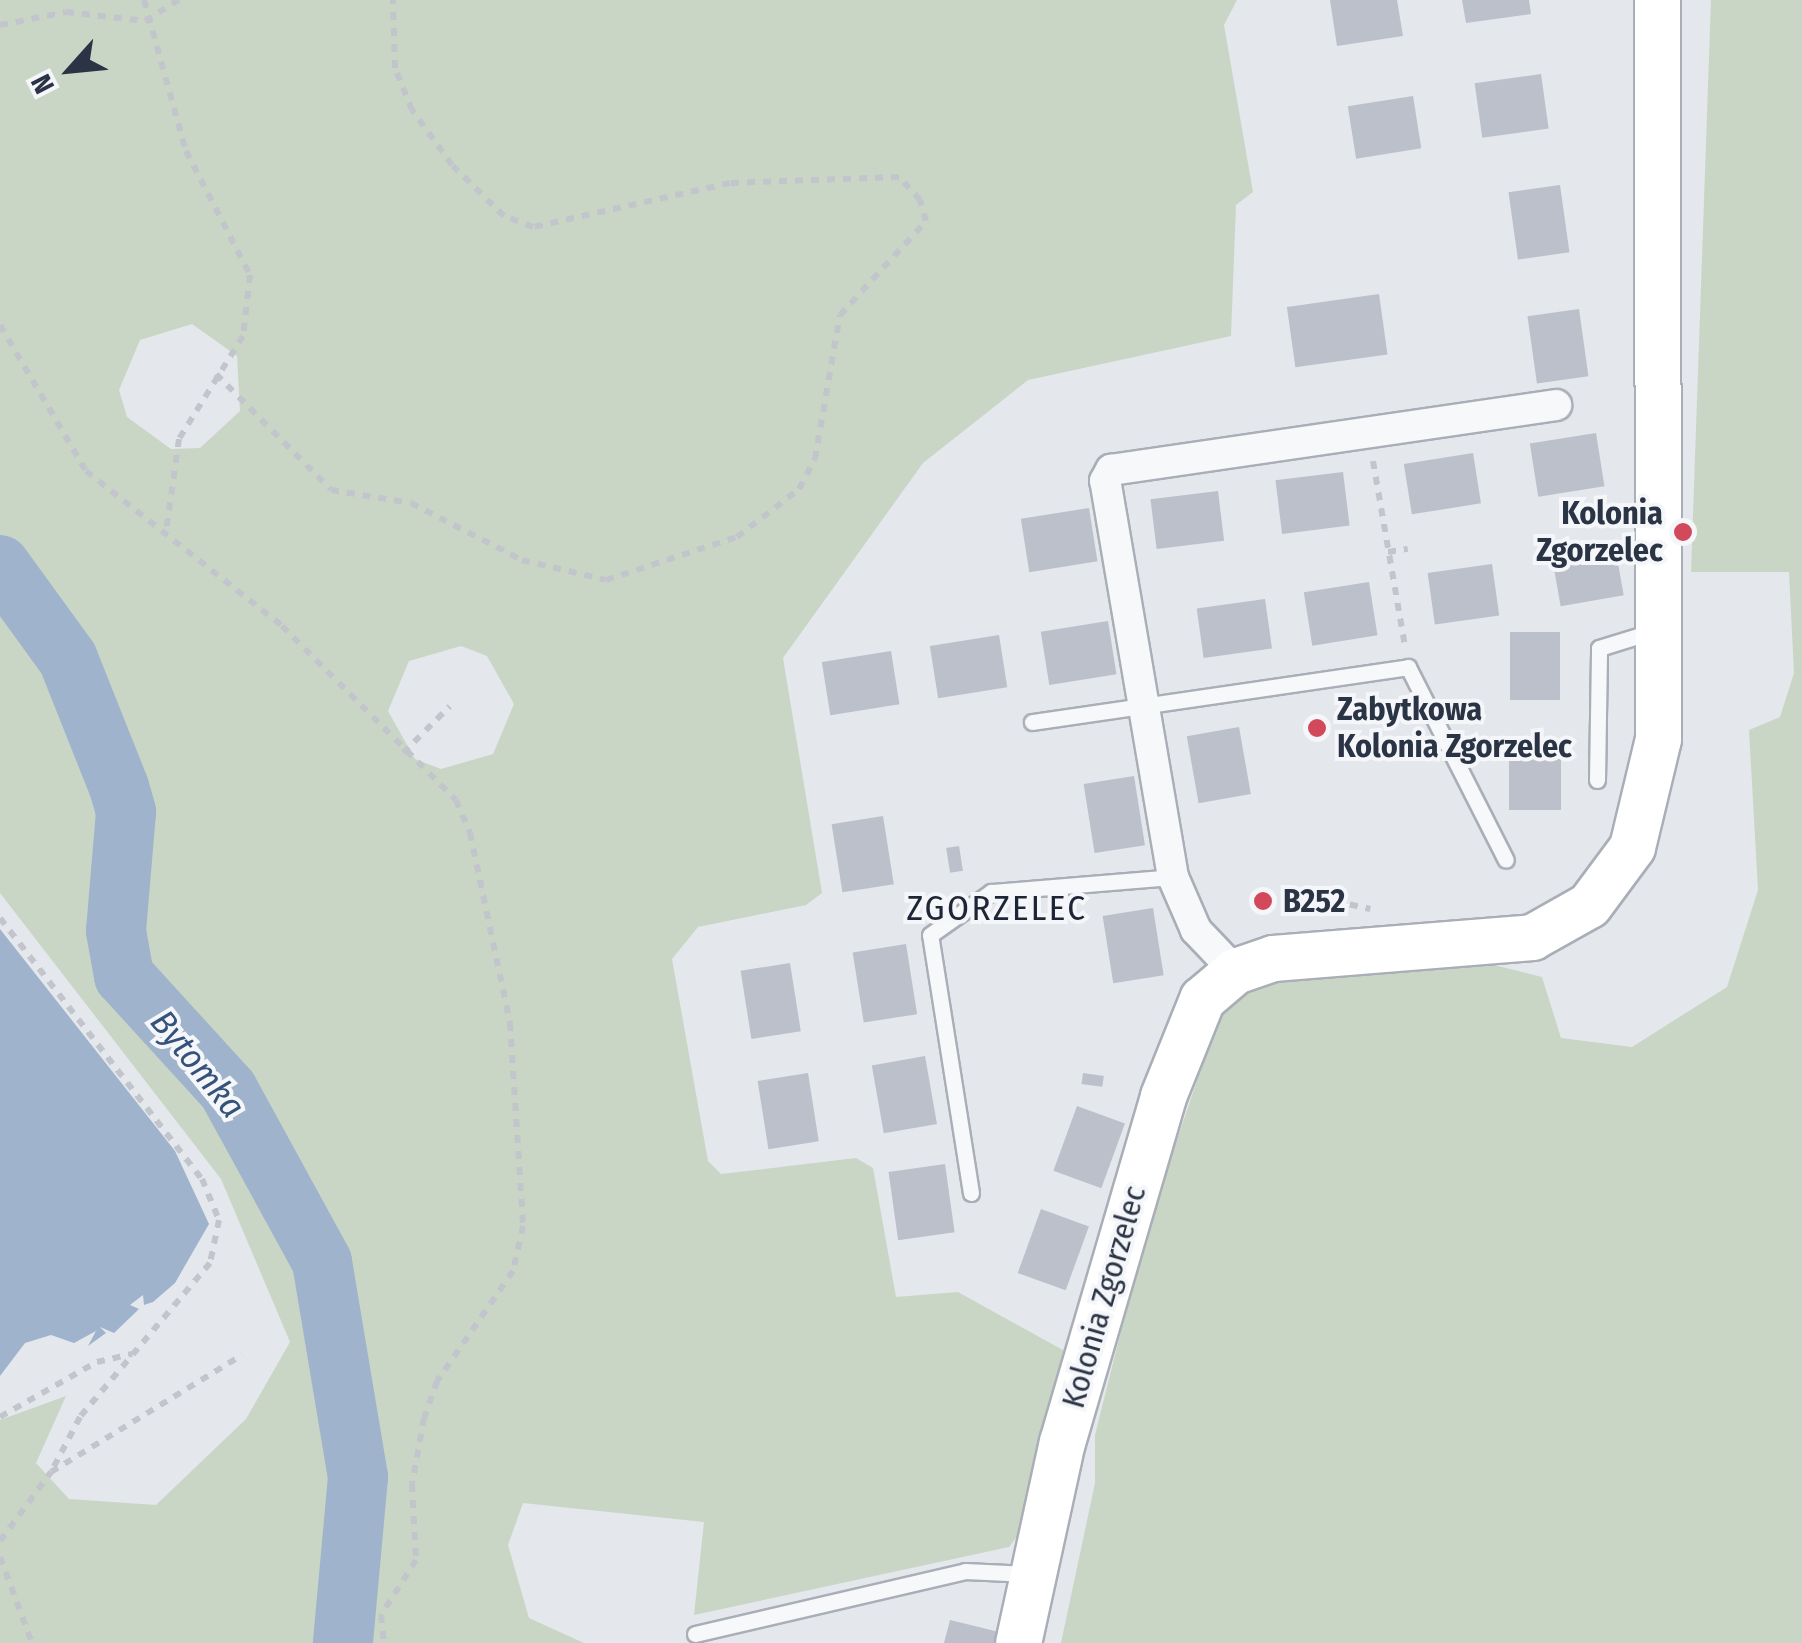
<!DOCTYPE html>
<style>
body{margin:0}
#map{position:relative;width:1802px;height:1643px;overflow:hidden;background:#e4e7ec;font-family:"Fira Sans Condensed",sans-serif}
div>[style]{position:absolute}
.green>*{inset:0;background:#c9d6c5}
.water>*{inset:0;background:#9fb4cc}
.river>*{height:60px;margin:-30px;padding:0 30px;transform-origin:30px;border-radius:30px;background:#9fb4cc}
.building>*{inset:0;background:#bbc0ca;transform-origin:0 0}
.path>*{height:6px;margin-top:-3px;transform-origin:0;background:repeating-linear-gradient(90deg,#c2c5cb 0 8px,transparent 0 16px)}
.roads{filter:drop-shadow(2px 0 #a9aeb7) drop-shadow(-2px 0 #a9aeb7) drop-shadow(0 2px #a9aeb7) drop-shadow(0 -2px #a9aeb7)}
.lane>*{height:15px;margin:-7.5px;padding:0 7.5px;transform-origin:7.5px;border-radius:7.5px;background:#f7f8fa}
.street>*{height:30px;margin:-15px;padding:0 15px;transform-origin:15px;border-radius:15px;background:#f7f8fa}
.secondary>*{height:45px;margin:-22.5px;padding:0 22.5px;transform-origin:22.5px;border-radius:22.5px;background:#fff}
.dots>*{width:28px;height:28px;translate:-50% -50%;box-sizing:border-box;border:5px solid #f4f6f9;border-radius:50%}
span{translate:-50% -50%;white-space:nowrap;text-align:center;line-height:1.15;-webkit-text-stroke:8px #f4f6f9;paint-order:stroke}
.poi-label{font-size:32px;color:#2b3445;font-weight:700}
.right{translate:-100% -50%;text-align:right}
.left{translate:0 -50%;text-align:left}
.street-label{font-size:32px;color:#2b3445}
.neighbourhood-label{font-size:35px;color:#1d2536;letter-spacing:2.5px}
.water-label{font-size:35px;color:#34527a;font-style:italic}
.north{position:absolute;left:20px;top:20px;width:100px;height:100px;-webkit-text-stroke:8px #f4f6f9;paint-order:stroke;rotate:243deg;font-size:28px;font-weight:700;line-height:40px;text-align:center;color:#2b3445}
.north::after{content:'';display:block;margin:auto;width:35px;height:45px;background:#2b3445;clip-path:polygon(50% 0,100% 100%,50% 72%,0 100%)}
</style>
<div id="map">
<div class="green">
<div style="clip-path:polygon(evenodd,0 0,1237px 0,1224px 25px,1253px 192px,1236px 205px,1231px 336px,1028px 380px,923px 463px,783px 658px,822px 893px,806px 905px,698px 927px,672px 959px,708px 1161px,721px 1174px,856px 1158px,873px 1168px,896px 1297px,958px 1292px,1070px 1354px,1022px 1530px,1009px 1547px,694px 1615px,704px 1522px,523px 1503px,508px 1545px,529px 1618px,584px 1643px,0 1643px,0 1420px,66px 1396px,36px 1463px,69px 1499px,156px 1505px,246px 1419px,290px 1342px,221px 1179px,0 893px,0 586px,7px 594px,35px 581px,0 548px,0 0,192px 324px,237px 356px,240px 411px,200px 448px,171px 449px,127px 417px,119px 390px,140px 340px,192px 324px,0 0,461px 646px,487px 656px,514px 704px,493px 754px,441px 769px,415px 759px,388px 711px,409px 661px,461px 646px)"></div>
<div style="clip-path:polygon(1711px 0,1802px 0,1802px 1643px,1061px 1643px,1095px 1483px,1095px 1435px,1146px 1231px,1221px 1010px,1273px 979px,1486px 963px,1542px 977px,1561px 1038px,1632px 1047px,1727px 987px,1758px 890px,1749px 730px,1780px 717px,1794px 673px,1789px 572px,1691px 572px)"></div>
</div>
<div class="water">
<div style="clip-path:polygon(0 929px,175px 1151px,209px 1224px,175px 1283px,153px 1302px,144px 1305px,143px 1295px,130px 1305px,139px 1309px,114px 1333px,100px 1327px,106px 1333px,88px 1346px,96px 1331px,74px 1343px,51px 1335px,25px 1343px,0 1376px)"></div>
</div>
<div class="river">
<div style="left:0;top:565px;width:116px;rotate:54.1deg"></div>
<div style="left:68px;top:659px;width:138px;rotate:68.3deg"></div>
<div style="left:119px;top:787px;width:26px;rotate:74deg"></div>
<div style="left:126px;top:812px;width:119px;rotate:94.8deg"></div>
<div style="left:116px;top:931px;width:46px;rotate:79.9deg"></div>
<div style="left:124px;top:976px;width:154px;rotate:47.6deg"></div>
<div style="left:228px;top:1090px;width:196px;rotate:61.3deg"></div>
<div style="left:322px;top:1262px;width:218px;rotate:80.5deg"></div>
<div style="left:358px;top:1477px;width:167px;rotate:95.2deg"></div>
</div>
<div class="building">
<div style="clip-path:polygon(1330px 0,1397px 0,1403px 36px,1337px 46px)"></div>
<div style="clip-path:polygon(1462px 0,1529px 0,1531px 14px,1466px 23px)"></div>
<div style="left:1541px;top:74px;width:55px;height:67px;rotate:82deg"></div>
<div style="left:1413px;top:96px;width:53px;height:66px;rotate:81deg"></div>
<div style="left:1560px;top:185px;width:68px;height:52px;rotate:82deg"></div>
<div style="left:1379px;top:294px;width:61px;height:93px;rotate:82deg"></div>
<div style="left:1579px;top:309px;width:68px;height:52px;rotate:82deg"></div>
<div style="left:1596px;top:433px;width:54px;height:67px;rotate:81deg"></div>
<div style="left:1473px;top:453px;width:51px;height:70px;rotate:81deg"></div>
<div style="left:1343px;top:472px;width:54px;height:68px;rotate:83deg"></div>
<div style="left:1218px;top:491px;width:50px;height:68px;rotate:83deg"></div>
<div style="left:1089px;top:508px;width:54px;height:69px;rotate:81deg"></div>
<div style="left:1615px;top:546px;width:50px;height:64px;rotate:80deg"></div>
<div style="left:1492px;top:564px;width:52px;height:65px;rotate:82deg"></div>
<div style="left:1369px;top:582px;width:54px;height:66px;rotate:81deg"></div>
<div style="left:1265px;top:599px;width:50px;height:69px;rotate:82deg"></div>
<div style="left:1108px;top:621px;width:54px;height:68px;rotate:81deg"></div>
<div style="left:1510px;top:632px;width:50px;height:68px"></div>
<div style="left:999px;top:635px;width:53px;height:70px;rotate:81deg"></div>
<div style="left:891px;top:651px;width:54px;height:70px;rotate:81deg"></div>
<div style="left:1239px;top:727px;width:68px;height:53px;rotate:80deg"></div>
<div style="left:1509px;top:741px;width:52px;height:69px"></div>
<div style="left:1134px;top:776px;width:70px;height:51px;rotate:81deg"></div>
<div style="left:883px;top:816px;width:69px;height:52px;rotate:81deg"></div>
<div style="left:959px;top:846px;width:25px;height:13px;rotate:81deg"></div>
<div style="left:1268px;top:891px;width:19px;height:13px;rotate:78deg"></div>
<div style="left:1153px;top:908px;width:68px;height:51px;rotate:81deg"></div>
<div style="left:906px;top:944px;width:71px;height:54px;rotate:81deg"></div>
<div style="left:790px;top:963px;width:69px;height:50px;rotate:81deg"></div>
<div style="left:925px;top:1056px;width:69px;height:54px;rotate:80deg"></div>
<div style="left:808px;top:1073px;width:69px;height:51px;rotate:81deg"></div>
<div style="left:1083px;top:1073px;width:21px;height:11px;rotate:8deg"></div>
<div style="left:1077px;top:1106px;width:51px;height:69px;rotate:20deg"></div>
<div style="left:945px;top:1164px;width:69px;height:57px;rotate:82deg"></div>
<div style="left:1041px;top:1209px;width:51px;height:68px;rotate:20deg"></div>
<div style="clip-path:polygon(950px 1620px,999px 1632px,996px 1643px,944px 1643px)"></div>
</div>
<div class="path">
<div style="left:144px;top:0;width:157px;rotate:74.5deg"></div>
<div style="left:186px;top:151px;width:140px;rotate:62.7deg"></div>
<div style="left:250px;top:275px;width:61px;rotate:96.5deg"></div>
<div style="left:243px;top:336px;width:121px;rotate:121.9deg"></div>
<div style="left:179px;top:439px;width:93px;rotate:98deg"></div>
<div style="left:0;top:25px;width:67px;rotate:-11.1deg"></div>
<div style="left:66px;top:12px;width:80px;rotate:6.5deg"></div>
<div style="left:145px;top:21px;width:40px;rotate:-32deg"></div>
<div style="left:0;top:325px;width:169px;rotate:59.5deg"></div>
<div style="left:86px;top:471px;width:250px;rotate:38.3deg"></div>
<div style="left:282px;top:626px;width:246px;rotate:45deg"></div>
<div style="left:456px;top:800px;width:36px;rotate:67deg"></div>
<div style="left:470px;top:833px;width:194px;rotate:78.1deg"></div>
<div style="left:510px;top:1023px;width:203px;rotate:86.3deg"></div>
<div style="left:523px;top:1226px;width:46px;rotate:102.5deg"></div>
<div style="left:513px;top:1271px;width:134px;rotate:124.6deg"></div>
<div style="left:437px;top:1381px;width:39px;rotate:109deg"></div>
<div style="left:424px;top:1418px;width:67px;rotate:100.3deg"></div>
<div style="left:412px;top:1484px;width:76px;rotate:87deg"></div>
<div style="left:416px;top:1560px;width:65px;rotate:122.5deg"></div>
<div style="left:381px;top:1615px;width:28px;rotate:84deg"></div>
<div style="left:216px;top:374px;width:163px;rotate:45.2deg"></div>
<div style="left:331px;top:490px;width:81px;rotate:9.2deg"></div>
<div style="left:411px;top:503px;width:125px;rotate:27.2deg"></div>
<div style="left:522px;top:560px;width:86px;rotate:13.4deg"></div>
<div style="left:606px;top:580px;width:138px;rotate:-18.2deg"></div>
<div style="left:737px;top:537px;width:78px;rotate:-37.7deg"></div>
<div style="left:799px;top:489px;width:34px;rotate:-62deg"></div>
<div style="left:815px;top:459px;width:146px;rotate:-80.2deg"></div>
<div style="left:840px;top:315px;width:127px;rotate:-47.5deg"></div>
<div style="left:926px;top:221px;width:22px;rotate:-106deg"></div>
<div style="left:920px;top:200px;width:31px;rotate:-132deg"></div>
<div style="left:899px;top:177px;width:169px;rotate:178deg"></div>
<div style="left:730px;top:183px;width:202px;rotate:167.4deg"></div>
<div style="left:533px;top:227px;width:31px;rotate:-159deg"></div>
<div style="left:504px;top:216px;width:73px;rotate:-135.6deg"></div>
<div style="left:452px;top:165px;width:68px;rotate:-126deg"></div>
<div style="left:412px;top:110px;width:45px;rotate:-112deg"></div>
<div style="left:395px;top:68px;width:68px;rotate:-91.7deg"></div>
<div style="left:1373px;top:461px;width:188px;rotate:80.2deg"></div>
<div style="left:1388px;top:552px;width:20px;rotate:-9deg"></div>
<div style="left:403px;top:753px;width:66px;rotate:-45deg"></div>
<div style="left:1303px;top:894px;width:69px;rotate:12.6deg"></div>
<div style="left:0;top:918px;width:330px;rotate:52.3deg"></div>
<div style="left:202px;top:1179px;width:44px;rotate:67.5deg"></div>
<div style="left:219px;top:1220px;width:44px;rotate:101.8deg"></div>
<div style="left:210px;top:1263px;width:202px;rotate:130.2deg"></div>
<div style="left:80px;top:1417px;width:62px;rotate:117.8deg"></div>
<div style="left:0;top:1417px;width:112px;rotate:-29.6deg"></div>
<div style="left:97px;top:1362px;width:36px;rotate:-13deg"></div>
<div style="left:0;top:1541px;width:86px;rotate:-53.5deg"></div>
<div style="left:51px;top:1472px;width:224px;rotate:-31.5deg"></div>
<div style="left:0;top:1557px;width:92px;rotate:69.6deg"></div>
</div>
<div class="roads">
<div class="lane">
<div style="left:1032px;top:722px;width:380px;rotate:-8.3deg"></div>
<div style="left:1408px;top:667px;width:216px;rotate:63.1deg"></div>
<div style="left:1597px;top:780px;width:132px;rotate:-89.1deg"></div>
<div style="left:1599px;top:648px;width:58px;rotate:-17.2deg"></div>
<div style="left:971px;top:1193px;width:261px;rotate:-99deg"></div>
<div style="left:930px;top:935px;width:75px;rotate:-35.2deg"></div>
<div style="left:991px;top:892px;width:183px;rotate:-4.7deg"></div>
<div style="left:695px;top:1634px;width:277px;rotate:-13.1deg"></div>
<div style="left:965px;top:1571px;width:64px;rotate:2.7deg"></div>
</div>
<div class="street">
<div style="left:1235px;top:971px;width:57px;rotate:-133.6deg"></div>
<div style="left:1196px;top:930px;width:58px;rotate:-113.5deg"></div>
<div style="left:1173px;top:877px;width:402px;rotate:-99.7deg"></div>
<div style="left:1105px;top:481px;width:13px;rotate:-61deg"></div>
<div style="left:1111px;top:470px;width:450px;rotate:-8.3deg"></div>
</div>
<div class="secondary">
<div style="left:1018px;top:1643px;width:206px;rotate:-77.7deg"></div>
<div style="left:1062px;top:1442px;width:360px;rotate:-73.7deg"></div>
<div style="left:1163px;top:1096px;width:105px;rotate:-68.1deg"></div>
<div style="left:1202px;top:999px;width:43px;rotate:-40.3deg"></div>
<div style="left:1235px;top:971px;width:40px;rotate:-18.9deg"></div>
<div style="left:1273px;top:958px;width:260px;rotate:-4.6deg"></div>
<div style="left:1532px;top:937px;width:65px;rotate:-29.3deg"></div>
<div style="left:1589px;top:905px;width:72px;rotate:-53.4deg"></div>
<div style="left:1632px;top:847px;width:111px;rotate:-76.5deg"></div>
<div style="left:1658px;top:739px;width:739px;rotate:-90.08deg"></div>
</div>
</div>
<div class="dots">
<div style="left:1683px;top:532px;background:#d1495b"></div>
<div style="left:1317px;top:728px;background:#d1495b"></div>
<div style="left:1263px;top:901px;background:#d1495b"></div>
</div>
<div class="poi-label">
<span class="right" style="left:1663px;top:532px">Kolonia<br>Zgorzelec</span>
<span class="left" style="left:1337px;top:728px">Zabytkowa<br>Kolonia Zgorzelec</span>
<span class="left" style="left:1283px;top:901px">B252</span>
</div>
<div class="street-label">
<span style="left:1104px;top:1297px;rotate:-74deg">Kolonia Zgorzelec</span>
</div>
<div class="neighbourhood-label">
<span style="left:997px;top:908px">ZGORZELEC</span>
</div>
<div class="water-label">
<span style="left:198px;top:1064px;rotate:51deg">Bytomka</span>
</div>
<div class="north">N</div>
</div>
